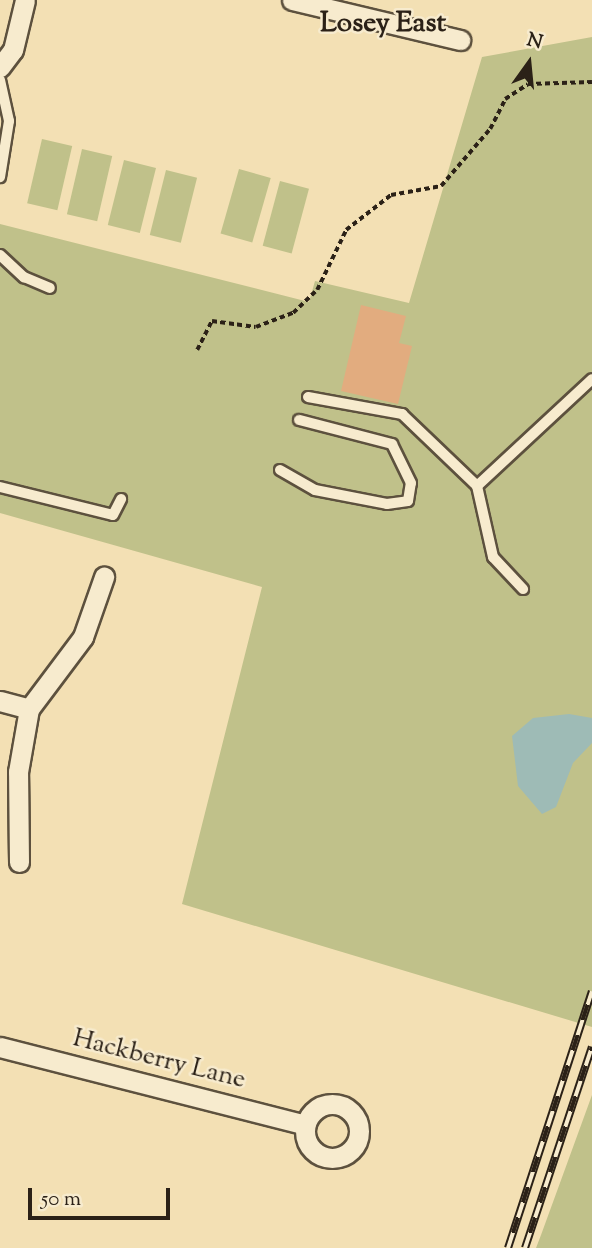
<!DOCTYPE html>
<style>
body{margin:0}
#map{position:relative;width:592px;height:1248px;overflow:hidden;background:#f3e0b4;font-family:"Sorts Mill Goudy",serif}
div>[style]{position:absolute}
.green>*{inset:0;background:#c0c18a;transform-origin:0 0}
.water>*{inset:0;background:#9ebbb6}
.building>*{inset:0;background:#e2ac7f}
.path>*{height:3.5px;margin-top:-1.75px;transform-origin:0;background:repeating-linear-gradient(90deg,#2b2117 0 5px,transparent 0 8.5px)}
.roads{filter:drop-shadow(2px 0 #5d513e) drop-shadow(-2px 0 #5d513e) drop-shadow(0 2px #5d513e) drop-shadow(0 -2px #5d513e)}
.lane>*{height:10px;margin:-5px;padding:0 5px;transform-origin:5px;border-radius:5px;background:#f7ebce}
.street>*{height:19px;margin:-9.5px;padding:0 9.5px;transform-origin:9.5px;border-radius:9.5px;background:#f7ebce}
.street>.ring{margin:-9.5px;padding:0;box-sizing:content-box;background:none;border:19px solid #f7ebce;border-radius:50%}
.rail>*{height:8px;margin-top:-4px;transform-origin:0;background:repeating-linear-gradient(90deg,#f7ebce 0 16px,#2b2117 0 32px);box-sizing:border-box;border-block:2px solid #2b2117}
span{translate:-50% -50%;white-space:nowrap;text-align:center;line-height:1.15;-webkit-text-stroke:5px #f7ebce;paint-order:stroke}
.street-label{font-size:26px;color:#2b2117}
.neighbourhood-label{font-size:28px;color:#2b2117;font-weight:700}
.north{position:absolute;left:494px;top:28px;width:70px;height:70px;-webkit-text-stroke:5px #f7ebce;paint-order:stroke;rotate:15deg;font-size:19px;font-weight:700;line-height:28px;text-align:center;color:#2b2117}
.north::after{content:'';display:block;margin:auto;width:24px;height:32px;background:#2b2117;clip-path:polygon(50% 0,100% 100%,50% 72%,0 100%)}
.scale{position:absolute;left:28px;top:1188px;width:142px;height:32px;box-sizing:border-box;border:4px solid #2b2117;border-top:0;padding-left:9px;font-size:21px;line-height:24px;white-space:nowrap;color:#2b2117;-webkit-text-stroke:5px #f7ebce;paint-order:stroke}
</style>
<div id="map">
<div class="green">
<div style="clip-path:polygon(592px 37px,592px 1027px,182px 904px,262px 587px,0 513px,0 224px,309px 302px,315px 281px,409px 303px,482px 57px)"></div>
<div style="left:42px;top:139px;width:31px;height:66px;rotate:13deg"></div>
<div style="left:82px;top:149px;width:31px;height:67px;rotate:13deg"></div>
<div style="left:124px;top:160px;width:33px;height:67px;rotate:14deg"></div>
<div style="left:239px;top:169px;width:33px;height:67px;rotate:16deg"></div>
<div style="left:166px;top:170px;width:32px;height:67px;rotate:14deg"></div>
<div style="left:280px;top:181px;width:30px;height:67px;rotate:15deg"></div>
<div style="clip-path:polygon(592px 1095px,592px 1248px,536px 1248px,541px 1235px)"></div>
</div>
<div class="water">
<div style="clip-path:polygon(569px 714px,592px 718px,592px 743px,573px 763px,556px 807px,542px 814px,518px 786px,512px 736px,533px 718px)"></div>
</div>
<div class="building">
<div style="clip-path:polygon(361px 305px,406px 316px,399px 343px,412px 346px,398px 404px,341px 391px)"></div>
</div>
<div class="path">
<div style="left:197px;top:350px;width:33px;rotate:-63deg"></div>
<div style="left:212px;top:321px;width:44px;rotate:7.8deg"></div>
<div style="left:256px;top:327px;width:40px;rotate:-21deg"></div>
<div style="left:293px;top:313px;width:33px;rotate:-44deg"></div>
<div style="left:317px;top:290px;width:67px;rotate:-64.2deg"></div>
<div style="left:346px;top:230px;width:57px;rotate:-37.9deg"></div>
<div style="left:391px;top:195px;width:51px;rotate:-10.2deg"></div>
<div style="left:441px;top:186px;width:75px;rotate:-49.3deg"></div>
<div style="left:490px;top:129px;width:34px;rotate:-63deg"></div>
<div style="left:505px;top:99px;width:27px;rotate:-33deg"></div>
<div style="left:528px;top:84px;width:64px;rotate:-1.8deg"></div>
</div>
<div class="roads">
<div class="lane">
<div style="left:0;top:80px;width:42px;rotate:77.6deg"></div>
<div style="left:9px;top:121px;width:57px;rotate:99.1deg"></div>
<div style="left:0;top:255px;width:33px;rotate:43deg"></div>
<div style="left:24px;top:277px;width:28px;rotate:23deg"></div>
<div style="left:308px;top:397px;width:96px;rotate:10.3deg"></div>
<div style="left:402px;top:414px;width:104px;rotate:43.8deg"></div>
<div style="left:477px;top:486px;width:73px;rotate:77.3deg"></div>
<div style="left:493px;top:557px;width:44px;rotate:46.8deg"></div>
<div style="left:280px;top:470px;width:40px;rotate:29.7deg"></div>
<div style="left:315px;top:490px;width:73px;rotate:11deg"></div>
<div style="left:387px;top:504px;width:21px;rotate:-8deg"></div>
<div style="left:408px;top:501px;width:18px;rotate:-81deg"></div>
<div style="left:411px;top:483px;width:43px;rotate:-116deg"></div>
<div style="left:392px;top:444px;width:96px;rotate:-165.5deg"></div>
<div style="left:477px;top:486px;width:157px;rotate:-42.9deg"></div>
<div style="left:0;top:487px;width:116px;rotate:13.9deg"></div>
<div style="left:113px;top:515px;width:18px;rotate:-63deg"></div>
</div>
<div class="street">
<div style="left:292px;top:0;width:173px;rotate:13.4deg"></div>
<div style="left:0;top:67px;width:21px;rotate:-53deg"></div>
<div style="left:13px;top:50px;width:51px;rotate:-76.5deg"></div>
<div style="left:0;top:701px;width:30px;rotate:15deg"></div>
<div style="left:19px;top:862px;width:90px;rotate:-90.6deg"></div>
<div style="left:18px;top:772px;width:64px;rotate:-80.1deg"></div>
<div style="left:29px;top:709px;width:90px;rotate:-53.1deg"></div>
<div style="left:83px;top:637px;width:64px;rotate:-70.7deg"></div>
<div style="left:0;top:1047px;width:315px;rotate:14.3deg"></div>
<div class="ring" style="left:305px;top:1104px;width:35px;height:35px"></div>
</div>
</div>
<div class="rail">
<div style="left:508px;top:1248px;width:270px;rotate:-71.9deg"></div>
<div style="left:525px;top:1248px;width:212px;rotate:-71.6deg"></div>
</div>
<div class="street-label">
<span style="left:159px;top:1060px;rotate:14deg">Hackberry Lane</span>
</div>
<div class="neighbourhood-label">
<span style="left:383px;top:24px">Losey East</span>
</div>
<div class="north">N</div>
<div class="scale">50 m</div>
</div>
